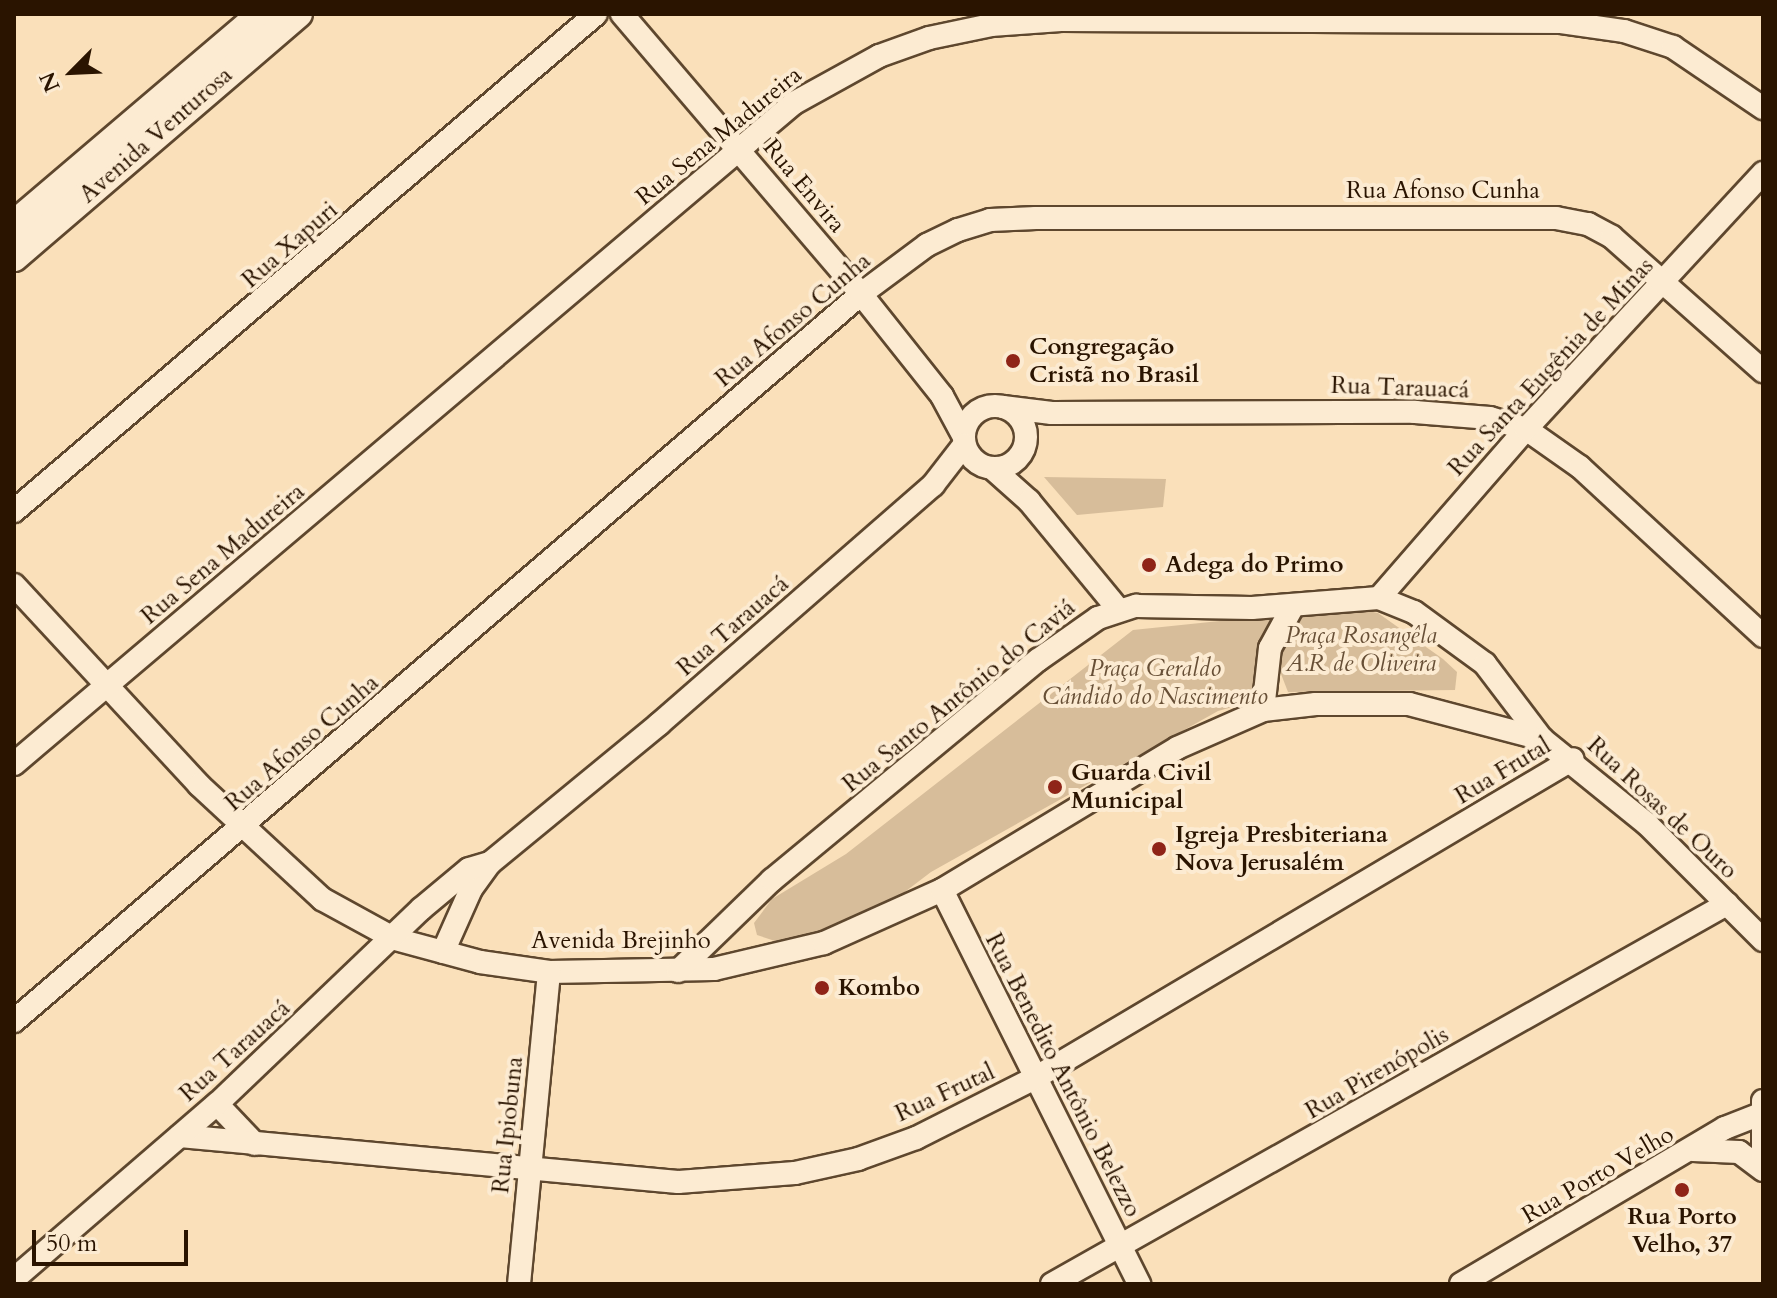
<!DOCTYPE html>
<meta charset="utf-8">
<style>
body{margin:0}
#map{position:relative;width:1777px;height:1298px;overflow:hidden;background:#fae0ba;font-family:Cardo,serif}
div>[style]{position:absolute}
.green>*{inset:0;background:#d7bd9a}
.roads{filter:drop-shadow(2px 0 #5e472e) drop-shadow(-2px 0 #5e472e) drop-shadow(0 2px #5e472e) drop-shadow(0 -2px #5e472e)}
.minor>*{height:22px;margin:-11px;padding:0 11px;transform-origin:11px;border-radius:11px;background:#fcebd2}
.minor>.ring{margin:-11px;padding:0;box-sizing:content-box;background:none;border:22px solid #fcebd2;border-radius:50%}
.tertiary>*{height:28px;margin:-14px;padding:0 14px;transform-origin:14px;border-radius:14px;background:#fcebd2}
.dots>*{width:22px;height:22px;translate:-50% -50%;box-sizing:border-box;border:4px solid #fcebd2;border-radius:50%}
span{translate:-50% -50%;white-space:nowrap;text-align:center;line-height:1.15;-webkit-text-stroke:8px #fcebd2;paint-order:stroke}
.street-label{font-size:24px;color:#2a1400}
.poi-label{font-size:24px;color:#2a1400;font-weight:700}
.left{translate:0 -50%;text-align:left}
.park-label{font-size:24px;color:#674f36;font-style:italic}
.frame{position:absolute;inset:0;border:16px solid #2a1400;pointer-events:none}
.north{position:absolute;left:32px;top:32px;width:80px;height:80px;-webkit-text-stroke:6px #fcebd2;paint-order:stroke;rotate:246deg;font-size:22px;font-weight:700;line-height:32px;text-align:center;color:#2a1400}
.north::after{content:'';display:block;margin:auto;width:28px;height:36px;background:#2a1400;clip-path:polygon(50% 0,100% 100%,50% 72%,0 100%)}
.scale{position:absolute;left:32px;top:1230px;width:156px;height:36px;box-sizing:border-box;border:4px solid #2a1400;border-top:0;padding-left:10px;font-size:24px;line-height:28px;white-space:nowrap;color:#2a1400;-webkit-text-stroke:6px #fcebd2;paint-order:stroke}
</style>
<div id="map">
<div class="green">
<div style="clip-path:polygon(1044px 477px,1166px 479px,1163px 507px,1077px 515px)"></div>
<div style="clip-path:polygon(1363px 610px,1378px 613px,1443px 659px,1457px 672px,1455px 690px,1288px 692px,1281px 674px,1280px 650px,1297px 617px)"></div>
<div style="clip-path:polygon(1258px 617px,1279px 618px,1265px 698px,1218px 711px,931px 872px,885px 907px,798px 939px,775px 941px,757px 935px,754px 923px,772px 899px,846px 854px,1133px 630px)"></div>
</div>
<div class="roads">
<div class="minor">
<div style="left:622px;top:14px;width:368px;rotate:49.5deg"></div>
<div style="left:861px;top:294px;width:130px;rotate:51.5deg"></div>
<div style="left:942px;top:396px;width:44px;rotate:61.7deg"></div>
<div class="ring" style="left:964px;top:406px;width:40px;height:40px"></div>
<div style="left:1003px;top:407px;width:49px;rotate:7deg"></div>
<div style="left:1052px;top:413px;width:363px;rotate:-0.2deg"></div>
<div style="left:1415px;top:412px;width:75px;rotate:4.6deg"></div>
<div style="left:1490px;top:418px;width:38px;rotate:17deg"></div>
<div style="left:1526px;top:429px;width:66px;rotate:35.1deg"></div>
<div style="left:1580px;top:467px;width:249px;rotate:42.7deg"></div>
<div style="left:992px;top:468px;width:50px;rotate:41.7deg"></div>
<div style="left:1029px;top:501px;width:140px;rotate:50.5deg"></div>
<div style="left:14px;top:511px;width:765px;rotate:-40.5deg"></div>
<div style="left:14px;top:585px;width:272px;rotate:47.2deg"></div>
<div style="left:199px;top:785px;width:168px;rotate:42.8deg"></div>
<div style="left:322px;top:899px;width:83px;rotate:28.7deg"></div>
<div style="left:395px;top:939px;width:88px;rotate:15.1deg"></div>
<div style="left:480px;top:962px;width:70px;rotate:8.2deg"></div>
<div style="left:549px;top:972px;width:165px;rotate:-1deg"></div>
<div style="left:714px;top:969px;width:113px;rotate:-13.3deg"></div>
<div style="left:824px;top:943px;width:129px;rotate:-24.2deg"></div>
<div style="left:942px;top:890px;width:275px;rotate:-31.1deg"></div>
<div style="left:1177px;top:748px;width:94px;rotate:-23.8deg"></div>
<div style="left:1263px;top:710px;width:53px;rotate:-6.5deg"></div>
<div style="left:1316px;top:704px;width:93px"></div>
<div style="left:1409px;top:704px;width:138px;rotate:14.7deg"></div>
<div style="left:1379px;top:598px;width:224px;rotate:-49deg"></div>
<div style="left:1526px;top:429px;width:349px;rotate:-47.2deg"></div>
<div style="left:1263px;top:710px;width:62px;rotate:-83.6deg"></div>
<div style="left:1270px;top:648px;width:48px;rotate:-61.3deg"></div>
<div style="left:14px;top:764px;width:1022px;rotate:-40.28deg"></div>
<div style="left:794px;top:103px;width:97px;rotate:-28.9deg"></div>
<div style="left:879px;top:56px;width:53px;rotate:-19.8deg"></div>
<div style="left:929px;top:38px;width:63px;rotate:-11.8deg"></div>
<div style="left:991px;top:25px;width:70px;rotate:-4.1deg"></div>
<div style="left:1061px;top:20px;width:500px;rotate:0.23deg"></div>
<div style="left:1561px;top:22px;width:64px;rotate:8.1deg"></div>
<div style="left:1624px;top:31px;width:52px;rotate:18.1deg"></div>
<div style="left:1673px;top:47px;width:109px;rotate:34.1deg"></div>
<div style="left:942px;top:890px;width:441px;rotate:63.4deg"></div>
<div style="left:443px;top:952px;width:69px;rotate:-66deg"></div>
<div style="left:471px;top:889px;width:32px;rotate:-54deg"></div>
<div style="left:490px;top:863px;width:219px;rotate:-39.4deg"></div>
<div style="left:659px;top:724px;width:364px;rotate:-41.1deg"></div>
<div style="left:933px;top:485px;width:51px;rotate:-52.2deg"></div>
<div style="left:678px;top:971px;width:131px;rotate:-44.1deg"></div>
<div style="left:772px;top:880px;width:345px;rotate:-39.6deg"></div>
<div style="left:1038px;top:660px;width:73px;rotate:-35deg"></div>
<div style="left:1098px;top:618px;width:40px;rotate:-18deg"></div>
<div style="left:1136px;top:606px;width:116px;rotate:1deg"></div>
<div style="left:1252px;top:608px;width:127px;rotate:-4.5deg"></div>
<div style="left:1379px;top:598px;width:38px;rotate:22deg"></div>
<div style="left:1414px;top:612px;width:88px;rotate:36.2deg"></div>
<div style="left:1485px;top:664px;width:94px;rotate:52.8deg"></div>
<div style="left:1542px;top:739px;width:135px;rotate:39deg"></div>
<div style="left:1647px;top:824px;width:164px;rotate:45deg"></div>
<div style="left:14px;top:1021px;width:1116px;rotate:-40.64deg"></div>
<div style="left:861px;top:294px;width:82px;rotate:-36.6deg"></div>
<div style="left:927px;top:245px;width:34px;rotate:-26deg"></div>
<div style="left:958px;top:230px;width:34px;rotate:-17deg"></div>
<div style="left:990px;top:220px;width:46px;rotate:-2.5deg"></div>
<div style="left:1036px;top:218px;width:520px"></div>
<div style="left:1556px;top:218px;width:33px;rotate:11deg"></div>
<div style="left:1588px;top:224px;width:27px;rotate:28deg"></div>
<div style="left:1612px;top:237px;width:202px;rotate:41.6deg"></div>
<div style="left:1763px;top:1101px;width:54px;rotate:90deg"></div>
<div style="left:217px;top:1104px;width:55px;rotate:46.5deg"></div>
<div style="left:180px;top:1136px;width:500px;rotate:5.28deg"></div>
<div style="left:678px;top:1182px;width:117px;rotate:-4.4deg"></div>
<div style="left:795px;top:1173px;width:65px;rotate:-12.5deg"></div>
<div style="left:858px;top:1159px;width:62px;rotate:-19.9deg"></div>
<div style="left:916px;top:1138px;width:133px;rotate:-26.8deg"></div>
<div style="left:1035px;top:1078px;width:625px;rotate:-30.67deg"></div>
<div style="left:1693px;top:1150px;width:46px;rotate:2.5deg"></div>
<div style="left:1739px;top:1152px;width:30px;rotate:37deg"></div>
<div style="left:14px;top:1279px;width:268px;rotate:-40.8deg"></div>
<div style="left:217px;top:1104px;width:282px;rotate:-43.7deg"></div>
<div style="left:421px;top:909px;width:62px;rotate:-39.8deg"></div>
<div style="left:469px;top:869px;width:22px;rotate:-16deg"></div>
<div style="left:519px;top:1284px;width:313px;rotate:-84.5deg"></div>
<div style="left:1052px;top:1284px;width:775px;rotate:-29.38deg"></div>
<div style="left:1461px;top:1284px;width:307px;rotate:-30.6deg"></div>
<div style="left:1725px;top:1128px;width:41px;rotate:-21.5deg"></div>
</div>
<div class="tertiary">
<div style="left:14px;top:225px;width:326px;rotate:-40.4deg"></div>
<div style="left:14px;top:257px;width:374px;rotate:-40.6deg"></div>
</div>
</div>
<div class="dots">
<div style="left:1013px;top:361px;background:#8f2418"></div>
<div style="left:1149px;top:565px;background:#8f2418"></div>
<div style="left:1055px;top:787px;background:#8f2418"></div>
<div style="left:1159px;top:849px;background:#8f2418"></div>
<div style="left:822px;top:988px;background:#8f2418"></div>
<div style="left:1682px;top:1190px;background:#8f2418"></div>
</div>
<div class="street-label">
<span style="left:156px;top:135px;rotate:-41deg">Avenida Venturosa</span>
<span style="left:719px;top:136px;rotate:-39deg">Rua Sena Madureira</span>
<span style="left:804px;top:186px;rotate:50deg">Rua Envira</span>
<span style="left:1443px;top:191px">Rua Afonso Cunha</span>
<span style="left:290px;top:245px;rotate:-41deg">Rua Xapuri</span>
<span style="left:793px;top:320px;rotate:-40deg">Rua Afonso Cunha</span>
<span style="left:1551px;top:367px;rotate:-47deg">Rua Santa Eugênia de Minas</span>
<span style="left:1400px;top:388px;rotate:2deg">Rua Tarauacá</span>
<span style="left:223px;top:554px;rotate:-40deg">Rua Sena Madureira</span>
<span style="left:733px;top:626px;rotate:-41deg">Rua Tarauacá</span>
<span style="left:959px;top:696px;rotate:-39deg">Rua Santo Antônio do Caviá</span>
<span style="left:302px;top:743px;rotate:-41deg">Rua Afonso Cunha</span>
<span style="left:1503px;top:771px;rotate:-31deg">Rua Frutal</span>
<span style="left:1662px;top:808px;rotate:43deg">Rua Rosas de Ouro</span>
<span style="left:621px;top:941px">Avenida Brejinho</span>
<span style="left:235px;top:1051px;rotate:-42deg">Rua Tarauacá</span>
<span style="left:1377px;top:1073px;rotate:-30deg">Rua Pirenópolis</span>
<span style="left:1063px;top:1075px;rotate:63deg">Rua Benedito Antônio Belezzo</span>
<span style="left:945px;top:1093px;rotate:-25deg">Rua Frutal</span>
<span style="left:508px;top:1125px;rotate:-84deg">Rua Ipiobuna</span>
<span style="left:1598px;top:1175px;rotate:-30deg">Rua Porto Velho</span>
</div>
<div class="poi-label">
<span class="left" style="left:1029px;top:361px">Congregação<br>Cristã no Brasil</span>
<span class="left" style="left:1165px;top:565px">Adega do Primo</span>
<span class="left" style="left:1071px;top:787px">Guarda Civil<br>Municipal</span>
<span class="left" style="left:1175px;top:849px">Igreja Presbiteriana<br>Nova Jerusalém</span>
<span class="left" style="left:838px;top:988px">Kombo</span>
<span style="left:1682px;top:1231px">Rua Porto<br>Velho, 37</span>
</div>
<div class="park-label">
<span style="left:1361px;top:650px">Praça Rosangêla<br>A.R de Oliveira</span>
<span style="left:1155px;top:683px">Praça Geraldo<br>Cândido do Nascimento</span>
</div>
<div class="frame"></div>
<div class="north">N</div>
<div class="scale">50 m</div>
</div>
